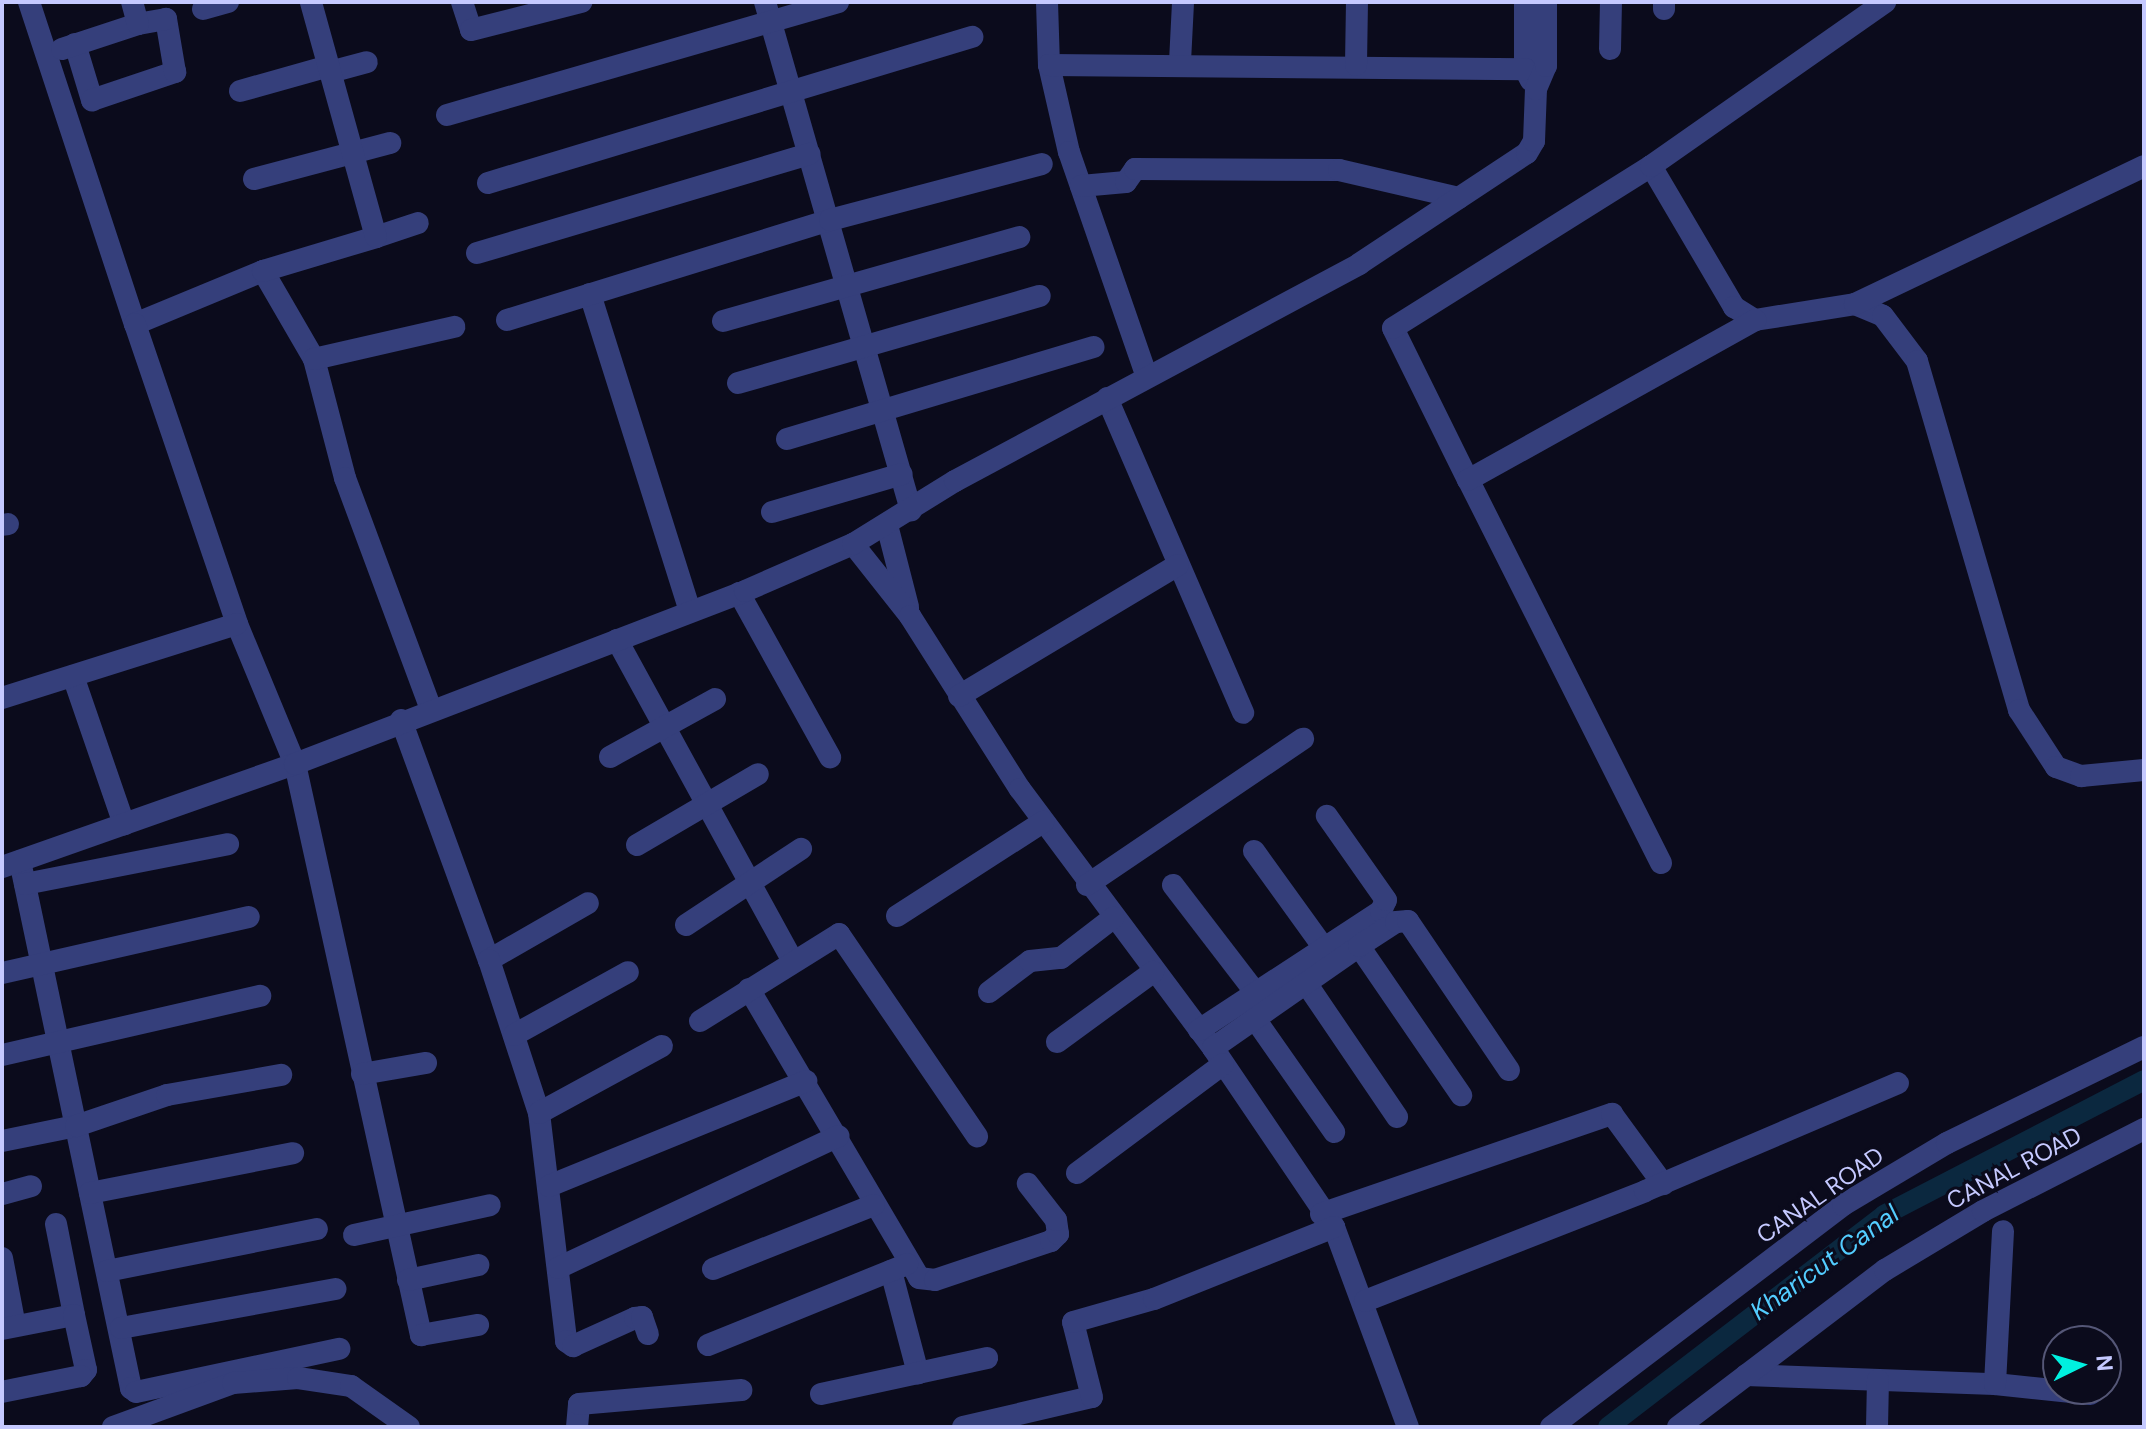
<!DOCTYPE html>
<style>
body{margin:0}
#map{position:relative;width:2146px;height:1429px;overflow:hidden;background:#0b0b1c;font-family:"DM Sans",sans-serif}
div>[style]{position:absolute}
.canal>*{height:20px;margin:-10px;padding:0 10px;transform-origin:10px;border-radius:10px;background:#0b283f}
.minor>*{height:22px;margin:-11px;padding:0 11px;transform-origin:11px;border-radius:11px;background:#353f7b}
span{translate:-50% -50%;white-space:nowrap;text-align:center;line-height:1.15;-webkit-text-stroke:6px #0b0b1c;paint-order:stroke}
.street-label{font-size:24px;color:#c5c9ff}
.water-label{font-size:26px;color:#53cdff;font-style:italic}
.frame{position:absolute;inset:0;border:4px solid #c5c9ff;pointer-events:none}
.north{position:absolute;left:2042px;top:1325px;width:80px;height:80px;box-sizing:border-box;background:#0b0b1c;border:2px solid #555777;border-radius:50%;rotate:85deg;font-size:22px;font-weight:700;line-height:32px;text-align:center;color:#c5c9ff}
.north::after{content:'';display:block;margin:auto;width:28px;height:36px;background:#00f0df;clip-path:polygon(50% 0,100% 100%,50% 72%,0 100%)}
</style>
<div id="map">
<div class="canal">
<div style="left:1608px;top:1427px;width:348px;rotate:-37.5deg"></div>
<div style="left:1884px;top:1215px;width:293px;rotate:-27.4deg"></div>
</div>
<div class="minor">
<div style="left:29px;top:2px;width:339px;rotate:71.8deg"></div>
<div style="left:135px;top:324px;width:139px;rotate:-22.5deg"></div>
<div style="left:263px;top:271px;width:102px;rotate:59.9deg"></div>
<div style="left:314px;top:359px;width:123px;rotate:75.4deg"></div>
<div style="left:345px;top:478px;width:246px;rotate:69.6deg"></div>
<div style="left:462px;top:2px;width:29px;rotate:72deg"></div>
<div style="left:471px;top:30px;width:114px;rotate:-14.3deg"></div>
<div style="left:765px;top:2px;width:529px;rotate:73.97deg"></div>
<div style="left:1047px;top:2px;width:63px;rotate:88.2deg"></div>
<div style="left:1049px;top:65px;width:89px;rotate:77.1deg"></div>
<div style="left:1069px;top:152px;width:238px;rotate:70.9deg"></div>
<div style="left:1525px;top:2px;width:67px;rotate:90deg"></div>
<div style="left:1525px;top:69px;width:13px;rotate:63deg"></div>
<div style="left:1664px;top:2px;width:7px;rotate:90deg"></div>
<div style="left:203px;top:9px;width:26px;rotate:-16deg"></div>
<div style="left:75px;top:44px;width:59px;rotate:73.1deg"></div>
<div style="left:92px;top:100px;width:88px;rotate:-18.6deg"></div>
<div style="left:175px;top:72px;width:54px;rotate:-99.6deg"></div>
<div style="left:166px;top:19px;width:28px;rotate:170deg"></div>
<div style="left:62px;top:49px;width:80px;rotate:-18.2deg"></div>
<div style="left:138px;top:24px;width:23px;rotate:-105deg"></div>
<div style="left:1610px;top:49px;width:47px;rotate:-88.8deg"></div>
<div style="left:1180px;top:62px;width:60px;rotate:-87.1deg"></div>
<div style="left:1049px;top:65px;width:476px;rotate:0.5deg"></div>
<div style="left:1356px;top:65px;width:63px;rotate:-89.1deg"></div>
<div style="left:330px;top:72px;width:38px;rotate:-15deg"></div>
<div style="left:240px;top:91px;width:92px;rotate:-15.7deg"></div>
<div style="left:447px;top:115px;width:407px;rotate:-16.1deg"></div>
<div style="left:1651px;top:166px;width:164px;rotate:59.5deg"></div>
<div style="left:1734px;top:307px;width:25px;rotate:32deg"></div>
<div style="left:1755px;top:320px;width:101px;rotate:-9.1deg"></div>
<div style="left:1855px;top:304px;width:30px;rotate:23deg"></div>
<div style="left:1883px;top:316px;width:56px;rotate:52.9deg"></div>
<div style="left:1917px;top:361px;width:364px;rotate:73.7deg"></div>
<div style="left:2019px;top:710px;width:68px;rotate:57deg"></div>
<div style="left:2056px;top:767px;width:27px;rotate:20deg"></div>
<div style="left:2081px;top:776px;width:63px;rotate:-5.4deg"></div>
<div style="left:254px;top:179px;width:141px;rotate:-14.8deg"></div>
<div style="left:488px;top:183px;width:506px;rotate:-16.79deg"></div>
<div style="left:1081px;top:186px;width:45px;rotate:-5.1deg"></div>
<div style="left:1126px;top:182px;width:16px;rotate:-55deg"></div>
<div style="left:1135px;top:169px;width:204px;rotate:0.3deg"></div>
<div style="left:1339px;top:170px;width:123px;rotate:13.1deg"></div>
<div style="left:376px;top:237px;width:44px;rotate:-18.4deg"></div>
<div style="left:477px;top:253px;width:347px;rotate:-16.6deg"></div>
<div style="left:263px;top:271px;width:118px;rotate:-16.7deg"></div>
<div style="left:376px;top:237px;width:244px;rotate:-105.5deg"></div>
<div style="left:590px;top:294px;width:332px;rotate:72.5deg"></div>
<div style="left:1855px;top:304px;width:320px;rotate:-25.5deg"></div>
<div style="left:507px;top:320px;width:338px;rotate:-17.2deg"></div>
<div style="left:830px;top:220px;width:219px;rotate:-14.8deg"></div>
<div style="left:723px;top:321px;width:308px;rotate:-15.8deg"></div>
<div style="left:135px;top:324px;width:317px;rotate:71.2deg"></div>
<div style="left:237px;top:624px;width:152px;rotate:67.5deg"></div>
<div style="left:295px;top:764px;width:585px;rotate:77.56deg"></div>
<div style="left:421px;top:1335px;width:58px;rotate:-10deg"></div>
<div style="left:314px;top:359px;width:144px;rotate:-12.9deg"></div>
<div style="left:738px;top:383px;width:314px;rotate:-16.1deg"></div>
<div style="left:1107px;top:398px;width:343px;rotate:66.6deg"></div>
<div style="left:787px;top:439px;width:320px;rotate:-16.7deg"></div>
<div style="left:1468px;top:480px;width:169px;rotate:-116.3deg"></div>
<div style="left:1393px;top:328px;width:305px;rotate:-32.1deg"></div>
<div style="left:1651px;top:166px;width:286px;rotate:-35deg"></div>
<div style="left:772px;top:512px;width:135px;rotate:-16.3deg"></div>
<div style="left:2px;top:525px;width:6px;rotate:-9deg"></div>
<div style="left:887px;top:525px;width:85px;rotate:75.6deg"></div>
<div style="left:853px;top:544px;width:92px;rotate:51.6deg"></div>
<div style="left:910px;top:616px;width:205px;rotate:57.6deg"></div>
<div style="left:1020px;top:789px;width:323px;rotate:53.3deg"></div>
<div style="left:1213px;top:1048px;width:216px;rotate:55.9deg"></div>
<div style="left:1334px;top:1227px;width:213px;rotate:69.7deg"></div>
<div style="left:739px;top:593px;width:188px;rotate:61deg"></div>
<div style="left:617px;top:640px;width:366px;rotate:61.3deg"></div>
<div style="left:73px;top:676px;width:157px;rotate:71deg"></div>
<div style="left:959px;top:696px;width:255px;rotate:-30.9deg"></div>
<div style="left:2px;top:698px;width:246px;rotate:-17.5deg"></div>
<div style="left:401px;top:720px;width:256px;rotate:69.9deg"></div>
<div style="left:489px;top:960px;width:114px;rotate:-29.9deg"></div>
<div style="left:610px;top:757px;width:120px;rotate:-28.9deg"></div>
<div style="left:637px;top:845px;width:140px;rotate:-30.4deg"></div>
<div style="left:1254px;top:851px;width:120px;rotate:54.2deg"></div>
<div style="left:20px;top:861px;width:539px;rotate:78.11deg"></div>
<div style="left:131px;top:1388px;width:6px;rotate:39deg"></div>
<div style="left:136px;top:1392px;width:208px;rotate:-12deg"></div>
<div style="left:1661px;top:863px;width:429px;rotate:-116.7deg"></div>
<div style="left:1468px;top:480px;width:329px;rotate:-29.1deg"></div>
<div style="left:2px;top:867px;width:311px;rotate:-19.4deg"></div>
<div style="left:295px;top:764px;width:482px;rotate:-21deg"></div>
<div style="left:745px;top:591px;width:118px;rotate:-23.5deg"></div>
<div style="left:853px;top:544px;width:120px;rotate:-31.7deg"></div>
<div style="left:955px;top:481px;width:459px;rotate:-28.2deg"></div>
<div style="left:1359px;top:264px;width:201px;rotate:-33.5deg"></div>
<div style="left:1527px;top:153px;width:14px;rotate:-60deg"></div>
<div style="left:1534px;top:141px;width:52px;rotate:-87.8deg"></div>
<div style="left:1536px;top:89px;width:25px;rotate:-67deg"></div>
<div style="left:1546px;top:66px;width:64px;rotate:-90deg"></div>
<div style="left:25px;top:884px;width:207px;rotate:-11.1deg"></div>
<div style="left:1087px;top:885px;width:261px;rotate:-34.1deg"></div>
<div style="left:1173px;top:885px;width:136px;rotate:52.5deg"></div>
<div style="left:897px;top:916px;width:174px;rotate:-32.8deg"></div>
<div style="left:686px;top:925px;width:138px;rotate:-33.5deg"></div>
<div style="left:1359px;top:946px;width:181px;rotate:55.6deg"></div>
<div style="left:489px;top:960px;width:161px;rotate:71.9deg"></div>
<div style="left:539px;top:1113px;width:230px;rotate:83.2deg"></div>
<div style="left:566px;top:1341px;width:9px;rotate:36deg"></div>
<div style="left:573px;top:1346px;width:68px;rotate:-24.3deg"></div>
<div style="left:635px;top:1318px;width:7px;rotate:-8deg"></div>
<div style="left:642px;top:1317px;width:18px;rotate:71deg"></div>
<div style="left:2px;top:973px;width:253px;rotate:-12.8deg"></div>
<div style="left:1306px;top:983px;width:162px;rotate:55.8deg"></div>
<div style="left:749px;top:989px;width:335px;rotate:59.5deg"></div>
<div style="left:919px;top:1278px;width:16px;rotate:7deg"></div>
<div style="left:935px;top:1280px;width:122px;rotate:-18.6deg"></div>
<div style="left:1051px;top:1241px;width:10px;rotate:-45deg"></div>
<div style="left:1058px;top:1234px;width:14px;rotate:-98deg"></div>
<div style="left:1056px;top:1220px;width:46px;rotate:-127.9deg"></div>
<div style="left:989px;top:992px;width:51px;rotate:-37.1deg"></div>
<div style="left:1030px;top:961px;width:31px;rotate:-6deg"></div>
<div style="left:1061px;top:958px;width:66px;rotate:-37.6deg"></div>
<div style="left:1255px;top:1019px;width:138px;rotate:55deg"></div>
<div style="left:700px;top:1021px;width:164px;rotate:-32deg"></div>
<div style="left:839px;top:934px;width:245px;rotate:55.7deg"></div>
<div style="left:1199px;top:1030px;width:217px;rotate:-33.2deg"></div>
<div style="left:1381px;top:911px;width:12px;rotate:-66deg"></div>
<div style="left:1386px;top:900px;width:103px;rotate:-125.1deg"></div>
<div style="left:514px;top:1035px;width:130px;rotate:-28.9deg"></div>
<div style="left:1057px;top:1042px;width:119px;rotate:-36.1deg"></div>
<div style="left:1213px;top:1048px;width:178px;rotate:-34.9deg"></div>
<div style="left:1359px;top:946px;width:44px;rotate:-33deg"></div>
<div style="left:1396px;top:922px;width:12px;rotate:-5deg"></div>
<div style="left:1408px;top:921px;width:180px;rotate:55.9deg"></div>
<div style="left:2px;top:1055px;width:265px;rotate:-12.9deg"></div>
<div style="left:362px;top:1074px;width:65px;rotate:-9.8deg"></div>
<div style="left:539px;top:1113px;width:140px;rotate:-28.6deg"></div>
<div style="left:2px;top:1141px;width:76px;rotate:-11.5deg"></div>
<div style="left:76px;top:1126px;width:96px;rotate:-18.8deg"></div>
<div style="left:167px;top:1095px;width:116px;rotate:-10deg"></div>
<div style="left:1077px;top:1173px;width:182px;rotate:-36.7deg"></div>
<div style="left:549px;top:1186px;width:278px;rotate:-22.2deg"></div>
<div style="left:90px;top:1193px;width:207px;rotate:-11.1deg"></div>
<div style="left:2px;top:1194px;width:30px;rotate:-15deg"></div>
<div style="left:1321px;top:1214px;width:308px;rotate:-19deg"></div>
<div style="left:1612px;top:1114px;width:87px;rotate:53.9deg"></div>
<div style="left:56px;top:1224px;width:93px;rotate:78.8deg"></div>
<div style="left:354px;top:1235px;width:139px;rotate:-12.4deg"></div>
<div style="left:2px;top:1258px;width:69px;rotate:79.2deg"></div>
<div style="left:558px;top:1268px;width:310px;rotate:-25.2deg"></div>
<div style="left:713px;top:1269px;width:173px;rotate:-21.7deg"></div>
<div style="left:107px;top:1271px;width:214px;rotate:-11.3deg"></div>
<div style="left:891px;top:1271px;width:106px;rotate:75.2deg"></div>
<div style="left:408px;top:1280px;width:72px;rotate:-12.1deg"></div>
<div style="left:1365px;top:1301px;width:301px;rotate:-21.4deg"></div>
<div style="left:1645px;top:1191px;width:275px;rotate:-23.1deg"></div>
<div style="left:121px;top:1328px;width:218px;rotate:-10.3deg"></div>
<div style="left:2px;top:1329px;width:73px;rotate:-11deg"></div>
<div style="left:74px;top:1315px;width:56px;rotate:77.7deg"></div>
<div style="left:86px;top:1370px;width:8px;rotate:130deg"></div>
<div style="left:81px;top:1376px;width:81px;rotate:168.6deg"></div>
<div style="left:708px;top:1345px;width:215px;rotate:-22.1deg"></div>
<div style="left:1746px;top:1375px;width:249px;rotate:2.1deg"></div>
<div style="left:1995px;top:1384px;width:96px;rotate:6deg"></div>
<div style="left:1995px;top:1384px;width:153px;rotate:-87deg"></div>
<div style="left:821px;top:1394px;width:170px;rotate:-12.2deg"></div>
<div style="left:113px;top:1427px;width:128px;rotate:-20.1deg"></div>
<div style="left:233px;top:1383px;width:65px;rotate:-4.4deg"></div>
<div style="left:298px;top:1378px;width:54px;rotate:8.6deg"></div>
<div style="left:351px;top:1386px;width:71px;rotate:35.3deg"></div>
<div style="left:577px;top:1427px;width:23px;rotate:-85deg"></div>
<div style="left:579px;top:1404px;width:163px;rotate:-4.9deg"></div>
<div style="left:963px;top:1427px;width:132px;rotate:-13.1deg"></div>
<div style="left:1092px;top:1397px;width:77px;rotate:-104.2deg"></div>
<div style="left:1073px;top:1322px;width:84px;rotate:-15.9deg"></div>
<div style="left:1154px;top:1299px;width:194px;rotate:-21.8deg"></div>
<div style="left:1551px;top:1427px;width:367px;rotate:-37.2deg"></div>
<div style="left:1843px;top:1205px;width:121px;rotate:-30.8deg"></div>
<div style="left:1947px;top:1143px;width:219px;rotate:-26deg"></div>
<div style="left:1678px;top:1427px;width:260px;rotate:-37.2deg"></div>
<div style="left:1885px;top:1270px;width:114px;rotate:-31deg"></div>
<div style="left:1983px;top:1211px;width:181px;rotate:-27deg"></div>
<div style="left:1877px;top:1427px;width:47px;rotate:-88.8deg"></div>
</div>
<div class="street-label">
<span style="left:2014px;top:1168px;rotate:-28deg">CANAL ROAD</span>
<span style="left:1820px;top:1195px;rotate:-35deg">CANAL ROAD</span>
</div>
<div class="water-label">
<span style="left:1825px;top:1263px;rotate:-36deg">Kharicut Canal</span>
</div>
<div class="frame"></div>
<div class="north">N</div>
</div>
